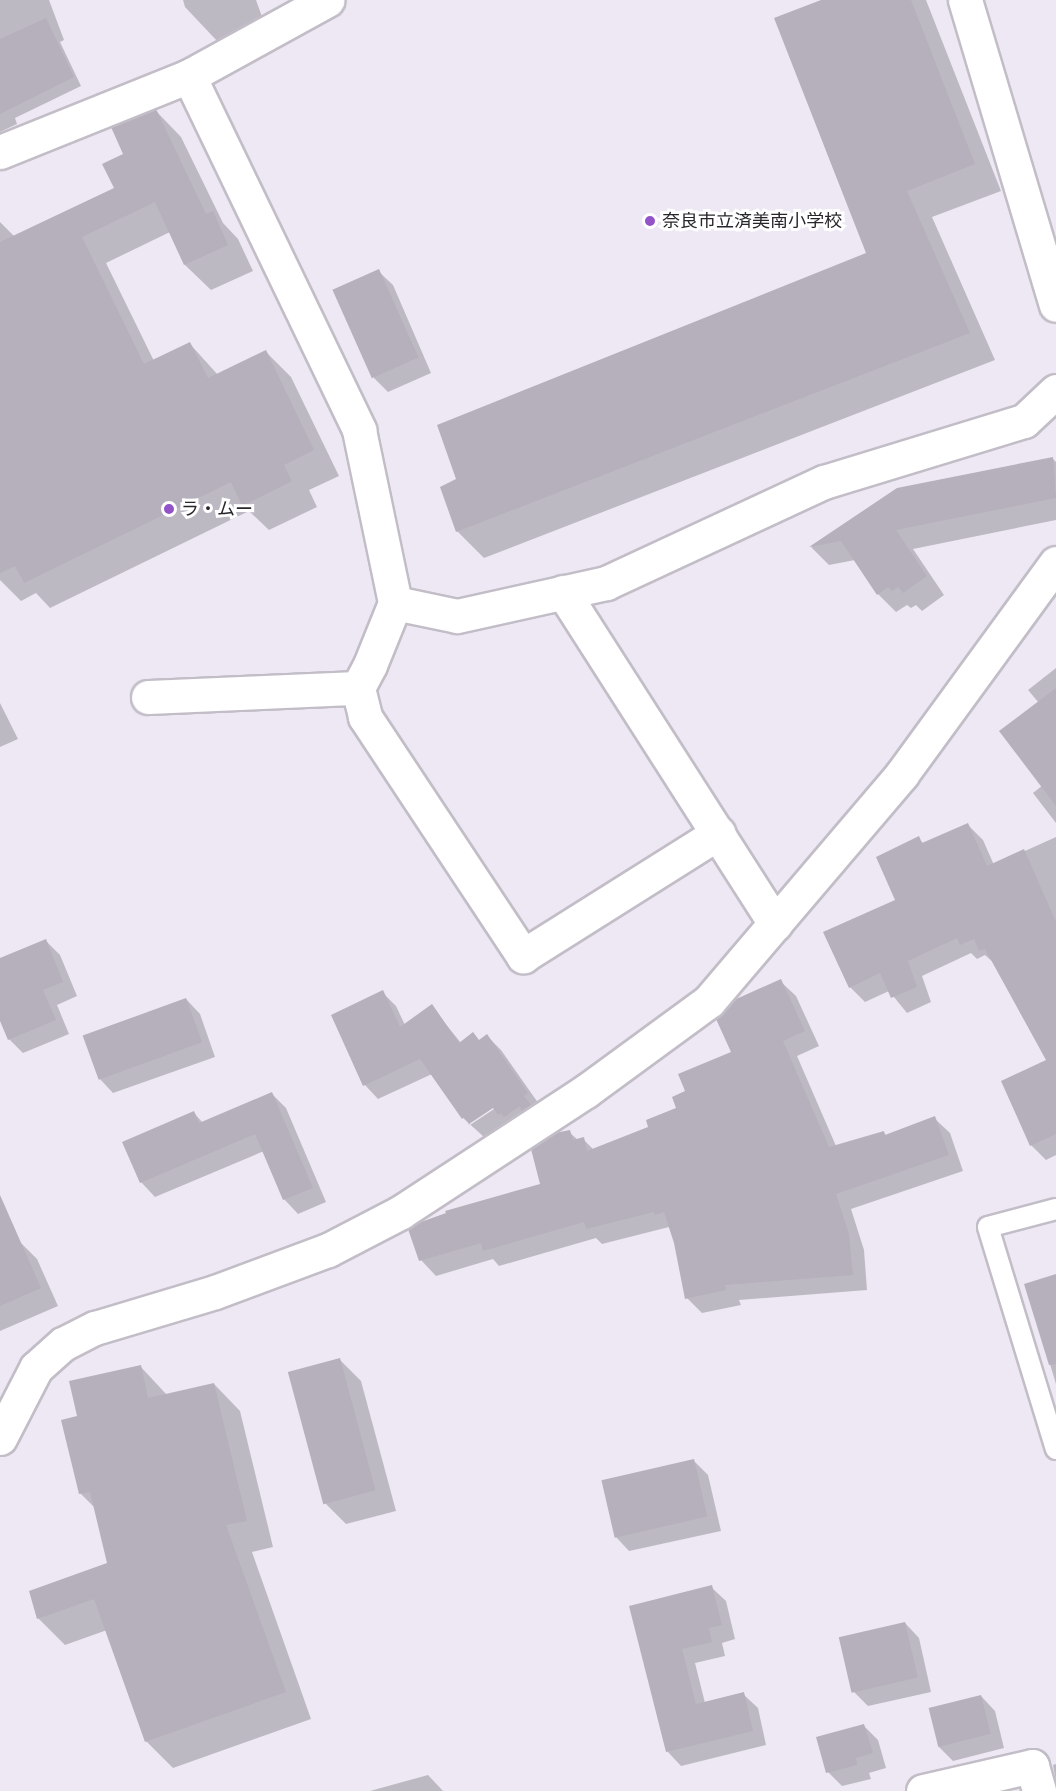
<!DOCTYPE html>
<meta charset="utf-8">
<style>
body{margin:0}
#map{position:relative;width:1056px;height:1791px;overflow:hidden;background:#ede8f3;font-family:"Work Sans","Noto Sans JP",sans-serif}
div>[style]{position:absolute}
.shadow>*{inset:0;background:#0003}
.building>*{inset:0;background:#b5b0bb;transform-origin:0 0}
.roads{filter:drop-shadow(2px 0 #c2bdc7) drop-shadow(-2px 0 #c2bdc7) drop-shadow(0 2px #c2bdc7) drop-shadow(0 -2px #c2bdc7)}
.service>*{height:20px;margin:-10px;padding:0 10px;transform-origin:10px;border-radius:10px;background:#fff}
.minor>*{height:33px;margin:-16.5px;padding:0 16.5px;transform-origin:16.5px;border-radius:16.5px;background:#fff}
.tertiary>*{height:33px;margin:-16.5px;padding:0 16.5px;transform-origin:16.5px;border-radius:16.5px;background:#fff}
.dots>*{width:16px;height:16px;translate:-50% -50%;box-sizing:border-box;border:3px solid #fff;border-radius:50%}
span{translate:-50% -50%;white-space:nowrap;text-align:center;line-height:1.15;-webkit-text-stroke:6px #fff;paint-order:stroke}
.poi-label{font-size:18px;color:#28262a}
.left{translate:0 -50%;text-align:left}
</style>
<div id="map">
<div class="shadow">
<div style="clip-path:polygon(0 0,49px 0,64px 40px,60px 42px,81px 86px,15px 118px,17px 124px,0 132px)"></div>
<div style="clip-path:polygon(183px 0,256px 0,265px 25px,218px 42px,185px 7px)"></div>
<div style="clip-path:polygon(826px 0,926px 0,1001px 191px,932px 217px,995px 360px,484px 558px,457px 531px,868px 254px)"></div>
<div style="clip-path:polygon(156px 111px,181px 137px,223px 223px,238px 239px,253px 271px,211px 290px,185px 265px,170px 232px,106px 263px,154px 361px,190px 344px,218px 375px,266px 352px,291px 377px,339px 476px,309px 490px,317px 507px,269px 530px,249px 511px,50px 608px,36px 593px,21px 601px,0 580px,0 222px,15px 237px,116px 188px,125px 155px)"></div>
<div style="clip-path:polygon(378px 271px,393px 285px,431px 373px,388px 392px,374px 378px)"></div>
<div style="clip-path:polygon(1052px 458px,1056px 462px,1056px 520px,913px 549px,944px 595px,922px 611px,916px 605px,911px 608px,907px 605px,896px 612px,878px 594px,855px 560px,829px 565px,811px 547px,898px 489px)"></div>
<div style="clip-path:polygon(1056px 668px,1056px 823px,1033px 793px,1043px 785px,1039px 703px,1028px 690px)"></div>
<div style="clip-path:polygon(0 703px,18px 739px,0 747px)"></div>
<div style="clip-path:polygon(968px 825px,983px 840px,994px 865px,1056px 837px,1056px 1155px,1046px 1160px,1031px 1145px,1048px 1061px,996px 965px,985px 955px,977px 959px,971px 953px,922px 976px,931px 1002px,907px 1013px,889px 991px,865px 1002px,850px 987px,897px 901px,918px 838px,924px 844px)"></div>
<div style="clip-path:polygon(46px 941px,60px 955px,77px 996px,57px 1005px,69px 1034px,23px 1053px,9px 1039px,0 1017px,0 959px)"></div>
<div style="clip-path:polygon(780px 981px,796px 996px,819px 1046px,797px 1056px,836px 1146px,884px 1133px,887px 1136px,934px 1118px,950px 1133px,963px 1171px,851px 1209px,864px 1250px,867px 1290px,739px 1300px,741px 1305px,702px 1313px,687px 1298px,675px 1243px,669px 1227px,602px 1244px,596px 1238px,499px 1266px,493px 1259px,436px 1276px,421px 1260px,542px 1185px,569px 1132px,578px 1140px,583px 1139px,594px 1150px,650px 1128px,678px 1109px,687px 1092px,733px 1053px)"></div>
<div style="clip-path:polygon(evenodd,382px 992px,396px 1006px,405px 1025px,431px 1006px,461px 1043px,480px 1041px,487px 1036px,501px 1050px,541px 1107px,513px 1128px,506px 1122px,484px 1137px,463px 1118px,432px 1074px,378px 1099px,365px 1085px,382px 992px,498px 1102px,500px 1105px,470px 1125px,468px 1123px,498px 1102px)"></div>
<div style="clip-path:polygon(186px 999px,200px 1014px,215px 1057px,113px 1093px,99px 1078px)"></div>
<div style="clip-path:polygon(272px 1094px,286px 1108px,326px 1202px,298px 1214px,284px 1199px,264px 1151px,155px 1197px,141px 1182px,194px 1113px,203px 1123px)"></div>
<div style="clip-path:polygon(0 1234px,19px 1241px,37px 1259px,58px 1306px,0 1331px)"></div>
<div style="clip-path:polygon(1056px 1275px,1056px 1384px,1026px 1285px)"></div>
<div style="clip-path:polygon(340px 1360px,361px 1381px,396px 1511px,346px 1524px,325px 1503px)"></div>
<div style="clip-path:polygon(140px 1366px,167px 1395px,214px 1384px,240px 1411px,273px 1547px,252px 1552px,311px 1719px,173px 1768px,146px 1741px,107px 1630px,65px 1645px,38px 1618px,109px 1564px,96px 1509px,80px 1493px,79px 1417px)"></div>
<div style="clip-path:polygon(694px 1461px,708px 1475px,721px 1531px,629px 1551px,615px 1536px)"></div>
<div style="clip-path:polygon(711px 1587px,726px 1601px,735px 1639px,722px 1643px,725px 1656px,695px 1663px,705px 1703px,743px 1694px,758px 1708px,766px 1745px,681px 1766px,667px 1751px,631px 1607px)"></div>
<div style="clip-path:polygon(905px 1623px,919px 1638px,931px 1692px,868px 1706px,854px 1692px)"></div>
<div style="clip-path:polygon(981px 1696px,995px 1711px,1004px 1748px,953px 1761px,939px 1747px)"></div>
<div style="clip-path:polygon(864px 1726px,878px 1740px,886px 1768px,869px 1773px,871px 1779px,842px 1786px,828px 1772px)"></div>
<div style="clip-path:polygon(1056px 1764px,1056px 1781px,1053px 1765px)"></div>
<div style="clip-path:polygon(428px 1775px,443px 1791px,370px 1791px)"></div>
</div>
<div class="building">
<div style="clip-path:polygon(821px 0,911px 0,975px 164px,907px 191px,970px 333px,456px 532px,440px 487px,456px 479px,437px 425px,866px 253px,774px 18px)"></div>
<div style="clip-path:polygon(46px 18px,74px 77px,0 114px,0 39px)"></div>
<div style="clip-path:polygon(156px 109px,206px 214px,213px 211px,228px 245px,184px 265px,155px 202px,82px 237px,144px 364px,190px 342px,208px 378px,266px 350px,314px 450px,284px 465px,292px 481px,242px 506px,231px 482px,24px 583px,15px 566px,0 573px,0 242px,114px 188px,102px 164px,123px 154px,111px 127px)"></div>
<div style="left:379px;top:269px;width:97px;height:51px;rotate:66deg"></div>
<div style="clip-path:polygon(1053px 457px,1056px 498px,896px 530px,927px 576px,903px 593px,898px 587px,892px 591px,888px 587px,877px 595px,841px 541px,809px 547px,897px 488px)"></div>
<div style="clip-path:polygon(1056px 688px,1056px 806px,999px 731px)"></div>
<div style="clip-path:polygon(968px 823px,987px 866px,1024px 849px,1056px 922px,1056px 1134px,1030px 1146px,1001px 1081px,1046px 1060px,985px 949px,979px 951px,974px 939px,960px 945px,957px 938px,908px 961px,917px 987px,891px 998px,880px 973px,849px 988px,823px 932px,895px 900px,876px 857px,919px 836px,922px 843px)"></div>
<div style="clip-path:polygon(46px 939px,63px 982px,43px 990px,56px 1020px,8px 1040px,0 1021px,0 958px)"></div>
<div style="clip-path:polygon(781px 979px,805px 1031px,783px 1041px,829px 1147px,884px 1131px,885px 1135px,935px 1116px,949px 1155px,836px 1194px,849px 1234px,853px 1275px,725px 1285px,726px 1290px,685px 1299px,674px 1243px,664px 1212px,655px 1215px,654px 1212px,586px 1229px,584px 1222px,483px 1251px,481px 1243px,419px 1261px,408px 1229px,421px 1222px,446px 1213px,445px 1211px,540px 1184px,531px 1149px,555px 1133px,570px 1130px,573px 1140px,584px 1137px,587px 1151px,648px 1127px,646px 1120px,676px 1108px,672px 1097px,685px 1091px,678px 1074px,731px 1052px,716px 1019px,734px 1000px)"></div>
<div style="clip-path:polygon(383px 990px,400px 1027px,432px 1004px,459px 1043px,473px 1032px,479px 1040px,487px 1034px,528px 1093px,524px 1096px,531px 1105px,521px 1111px,520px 1106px,504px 1117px,501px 1113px,498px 1115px,493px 1108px,469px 1124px,464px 1117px,462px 1119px,420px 1059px,363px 1086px,331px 1015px)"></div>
<div style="left:186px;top:998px;width:47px;height:110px;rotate:70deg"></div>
<div style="clip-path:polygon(272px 1092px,313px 1188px,283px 1200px,255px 1134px,140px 1183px,122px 1142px,194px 1111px,199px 1123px)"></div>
<div style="clip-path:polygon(0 1195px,41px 1288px,0 1306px)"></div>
<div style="clip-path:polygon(1056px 1274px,1056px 1364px,1049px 1365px,1024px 1284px)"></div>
<div style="left:340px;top:1358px;width:137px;height:54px;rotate:75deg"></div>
<div style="clip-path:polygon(141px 1365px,148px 1398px,214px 1383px,247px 1521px,226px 1525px,286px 1692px,145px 1742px,94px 1599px,37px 1619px,29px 1591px,107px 1563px,90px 1492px,79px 1494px,61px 1420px,77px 1416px,69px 1381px)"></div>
<div style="left:694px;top:1459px;width:59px;height:95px;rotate:77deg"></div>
<div style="clip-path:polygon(712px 1585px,722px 1625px,709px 1628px,712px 1642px,682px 1649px,696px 1704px,744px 1692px,753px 1731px,666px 1752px,629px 1606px)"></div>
<div style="left:905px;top:1622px;width:57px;height:68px;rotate:77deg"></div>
<div style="left:981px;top:1695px;width:40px;height:54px;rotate:76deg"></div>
<div style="clip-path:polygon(864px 1724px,873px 1753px,856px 1758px,857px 1765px,826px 1773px,816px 1737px)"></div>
</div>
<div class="roads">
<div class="service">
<div style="left:1056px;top:1209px;width:70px;rotate:165.2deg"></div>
<div style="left:988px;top:1227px;width:232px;rotate:73deg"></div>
</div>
<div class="minor">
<div style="left:965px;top:0;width:318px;rotate:73.4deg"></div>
<div style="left:189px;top:76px;width:393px;rotate:64.3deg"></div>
<div style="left:359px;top:430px;width:177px;rotate:78.2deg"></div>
<div style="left:395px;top:603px;width:63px;rotate:11.8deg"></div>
<div style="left:457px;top:616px;width:153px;rotate:-12.5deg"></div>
<div style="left:606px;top:583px;width:240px;rotate:-24.9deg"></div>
<div style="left:824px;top:482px;width:209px;rotate:-17deg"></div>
<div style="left:1024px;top:421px;width:44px;rotate:-43.2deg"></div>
<div style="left:0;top:152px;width:204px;rotate:-21.9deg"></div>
<div style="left:189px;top:76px;width:158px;rotate:-28.8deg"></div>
<div style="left:563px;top:592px;width:394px;rotate:57.4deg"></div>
<div style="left:395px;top:603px;width:67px;rotate:112deg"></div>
<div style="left:370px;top:665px;width:26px;rotate:118deg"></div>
<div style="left:358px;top:688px;width:30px;rotate:76deg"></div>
<div style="left:365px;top:717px;width:287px;rotate:56.5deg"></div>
<div style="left:523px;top:956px;width:231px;rotate:-32.2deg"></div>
<div style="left:148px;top:697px;width:210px;rotate:-2.5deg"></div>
<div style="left:923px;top:1791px;width:112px;rotate:-12.9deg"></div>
<div style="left:1032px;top:1766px;width:26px;rotate:74deg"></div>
</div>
<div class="tertiary">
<div style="left:0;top:1438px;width:79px;rotate:-62.8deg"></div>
<div style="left:36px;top:1368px;width:36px;rotate:-42deg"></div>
<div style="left:63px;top:1344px;width:36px;rotate:-27deg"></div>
<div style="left:95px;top:1328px;width:125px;rotate:-16.7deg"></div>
<div style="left:215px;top:1292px;width:121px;rotate:-20.4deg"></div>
<div style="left:328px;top:1250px;width:82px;rotate:-27.5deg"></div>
<div style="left:401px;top:1212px;width:221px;rotate:-33.2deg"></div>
<div style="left:586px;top:1091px;width:152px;rotate:-36.2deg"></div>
<div style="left:709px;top:1001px;width:298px;rotate:-49.6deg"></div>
<div style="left:902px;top:774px;width:261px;rotate:-53.9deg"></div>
</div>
</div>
<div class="dots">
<div style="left:650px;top:221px;background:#9353c8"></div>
<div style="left:169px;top:509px;background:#9353c8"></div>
</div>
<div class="poi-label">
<span class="left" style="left:662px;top:221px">奈良市立済美南小学校</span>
<span class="left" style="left:181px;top:509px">ラ・ムー</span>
</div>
</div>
